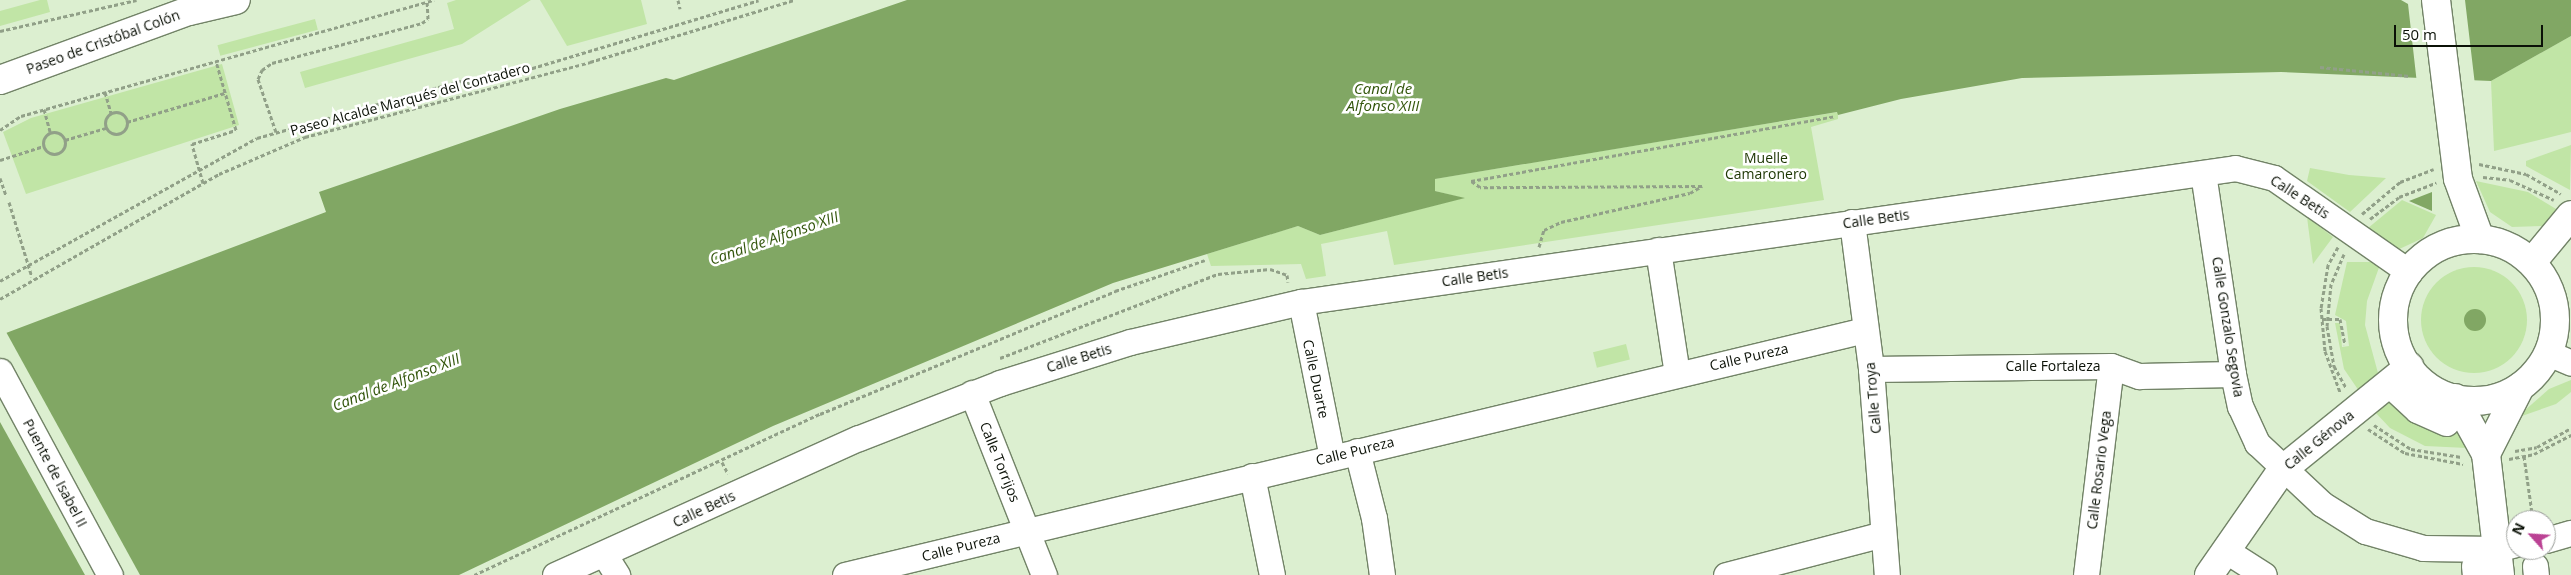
<!DOCTYPE html>
<meta charset="utf-8">
<style>
body{margin:0}
#map{position:relative;width:2571px;height:575px;overflow:hidden;background:#dcefd0;font-family:"Open Sans",sans-serif}
div>[style]{position:absolute}
.green>*{inset:0;background:#c1e5a6;transform-origin:0 0}
.round{border-radius:50%}
.water>*{inset:0;background:#81a764}
.pier>*{inset:0;background:#dcefd0}
.path>*{height:3px;margin-top:-1.5px;transform-origin:0;background:repeating-linear-gradient(90deg,#91a088 0 4px,transparent 0 6.5px)}
.path>.ring{margin:-1.5px;padding:0;box-sizing:content-box;background:none;border:3px solid #91a088;border-radius:50%}
.roads{filter:drop-shadow(1px 0 #728367) drop-shadow(-1px 0 #728367) drop-shadow(0 1px #728367) drop-shadow(0 -1px #728367)}
.minor>*{height:25px;margin:-12.5px;padding:0 12.5px;transform-origin:12.5px;border-radius:12.5px;background:#fff}
.major>*{height:28px;margin:-14px;padding:0 14px;transform-origin:14px;border-radius:14px;background:#fff}
.major>.ring{margin:-14px;padding:0;box-sizing:content-box;background:none;border:28px solid #fff;border-radius:50%}
span{translate:-50% -50%;white-space:nowrap;text-align:center;line-height:1.15;-webkit-text-stroke:5px #fff;paint-order:stroke}
.street-label{font-size:14px;color:#0b1107}
.park-label{font-size:14px;color:#1c3502}
.water-label{font-size:15px;color:#33560c;font-style:italic}
.north{position:absolute;left:2506px;top:510px;width:50px;height:50px;box-sizing:border-box;background:#fff;border:1px solid #9da09c;border-radius:50%;rotate:296deg;font-size:14px;font-weight:700;line-height:20px;text-align:center;color:#0b1107}
.north::after{content:'';display:block;margin:auto;width:18px;height:22px;background:#bb4294;clip-path:polygon(50% 0,100% 100%,50% 72%,0 100%)}
.scale{position:absolute;left:2394px;top:25px;width:149px;height:22px;box-sizing:border-box;border:2px solid #0b1107;border-top:0;padding-left:6px;font-size:15px;line-height:18px;white-space:nowrap;color:#0b1107;-webkit-text-stroke:4px #fff;paint-order:stroke}
</style>
<div id="map">
<div class="green">
<div style="clip-path:polygon(40px 0,47px 0,50px 12px,0 26px,0 11px)"></div>
<div style="clip-path:polygon(456px 0,531px 0,462px 44px,305px 88px,300px 72px,454px 29px,447px 3px)"></div>
<div style="clip-path:polygon(540px 0,641px 0,647px 24px,567px 46px)"></div>
<div style="left:315px;top:19px;width:11px;height:101px;rotate:75deg"></div>
<div style="clip-path:polygon(2571px 36px,2571px 132px,2494px 151px,2491px 81px)"></div>
<div style="clip-path:polygon(222px 64px,239px 125px,26px 194px,3px 132px,31px 118px)"></div>
<div style="clip-path:polygon(1838px 112px,1838px 119px,1811px 127px,1824px 200px,1394px 265px,1387px 231px,1321px 244px,1326px 276px,1306px 279px,1301px 264px,1211px 266px,1207px 254px,1298px 226px,1320px 235px,1463px 198px,1435px 191px,1434px 179px)"></div>
<div style="clip-path:polygon(2571px 145px,2570px 190px,2526px 166px,2526px 161px)"></div>
<div style="clip-path:polygon(2310px 168px,2349px 175px,2386px 178px,2350px 212px,2307px 181px)"></div>
<div style="clip-path:polygon(2476px 181px,2528px 192px,2561px 212px,2542px 226px,2512px 227px,2490px 212px)"></div>
<div style="clip-path:polygon(2402px 200px,2436px 215px,2423px 238px,2393px 252px,2362px 233px)"></div>
<div style="clip-path:polygon(2307px 217px,2333px 237px,2313px 264px)"></div>
<div style="clip-path:polygon(2347px 262px,2381px 262px,2367px 301px,2365px 325px,2378px 373px,2361px 394px,2344px 369px,2335px 323px,2340px 323px,2342px 347px,2349px 346px,2346px 321px,2335px 315px)"></div>
<div class="round" style="left:2421px;top:267px;width:106px;height:106px"></div>
<div style="left:1626px;top:344px;width:16px;height:34px;rotate:76deg"></div>
<div style="clip-path:polygon(2571px 380px,2571px 392px,2556px 404px,2516px 418px,2549px 389px)"></div>
<div style="clip-path:polygon(2388px 398px,2455px 421px,2467px 448px,2425px 446px,2390px 428px,2374px 411px)"></div>
</div>
<div class="water">
<div style="clip-path:polygon(907px 0,2571px 0,2571px 36px,2491px 81px,2281px 72px,2022px 78px,1901px 99px,1838px 115px,1837px 112px,1435px 179px,1435px 191px,1465px 198px,1320px 235px,1298px 226px,1113px 283px,773px 426px,459px 575px,0 575px,0 338px,6px 333px,326px 212px,319px 192px,560px 109px,666px 78px,674px 80px)"></div>
<div style="clip-path:polygon(2432px 192px,2432px 211px,2409px 201px)"></div>
<div class="round" style="left:2464px;top:309px;width:22px;height:22px"></div>
</div>
<div class="pier">
<div style="clip-path:polygon(2401px 0,2465px 0,2475px 85px,2417px 84px,2408px 4px)"></div>
<div style="clip-path:polygon(5px 330px,140px 575px,85px 575px,0 422px,0 335px)"></div>
</div>
<div class="path">
<div style="left:678px;top:0;width:9px;rotate:77deg"></div>
<div style="left:0;top:31px;width:140px;rotate:-12.8deg"></div>
<div style="left:2320px;top:67px;width:90px;rotate:5.7deg"></div>
<div style="left:105px;top:92px;width:22px;rotate:74deg"></div>
<div style="left:44px;top:109px;width:24px;rotate:75deg"></div>
<div class="ring" style="left:105px;top:112px;width:19px;height:19px"></div>
<div style="left:127px;top:122px;width:102px;rotate:-16.5deg"></div>
<div style="left:0;top:130px;width:25px;rotate:-34deg"></div>
<div style="left:21px;top:116px;width:429px;rotate:-15.7deg"></div>
<div style="left:276px;top:132px;width:56px;rotate:-108.8deg"></div>
<div style="left:258px;top:79px;width:10px;rotate:-66deg"></div>
<div style="left:262px;top:70px;width:12px;rotate:-35deg"></div>
<div style="left:272px;top:63px;width:155px;rotate:-14.9deg"></div>
<div style="left:422px;top:23px;width:7px;rotate:-34deg"></div>
<div style="left:428px;top:19px;width:17px;rotate:-93deg"></div>
<div class="ring" style="left:43px;top:132px;width:19px;height:19px"></div>
<div style="left:65px;top:140px;width:43px;rotate:-16.3deg"></div>
<div style="left:0;top:160px;width:46px;rotate:-17.7deg"></div>
<div style="left:2479px;top:164px;width:48px;rotate:12deg"></div>
<div style="left:2526px;top:174px;width:40px;rotate:29.7deg"></div>
<div style="left:2483px;top:177px;width:27px;rotate:6deg"></div>
<div style="left:2510px;top:180px;width:48px;rotate:24.4deg"></div>
<div style="left:0;top:178px;width:18px;rotate:71deg"></div>
<div style="left:203px;top:183px;width:41px;rotate:-105.8deg"></div>
<div style="left:192px;top:144px;width:46px;rotate:-17.7deg"></div>
<div style="left:236px;top:130px;width:72px;rotate:-106.2deg"></div>
<div style="left:9px;top:202px;width:78px;rotate:73deg"></div>
<div style="left:2362px;top:214px;width:50px;rotate:-40.1deg"></div>
<div style="left:2400px;top:182px;width:36px;rotate:-21deg"></div>
<div style="left:2370px;top:219px;width:36px;rotate:-37deg"></div>
<div style="left:2399px;top:197px;width:40px;rotate:-21deg"></div>
<div style="left:1539px;top:247px;width:18px;rotate:-74deg"></div>
<div style="left:1544px;top:230px;width:19px;rotate:-25deg"></div>
<div style="left:1561px;top:222px;width:132px;rotate:-12.7deg"></div>
<div style="left:1690px;top:193px;width:14px;rotate:-30deg"></div>
<div style="left:1702px;top:186px;width:222px;rotate:179.7deg"></div>
<div style="left:1480px;top:187px;width:11px;rotate:-146deg"></div>
<div style="left:1471px;top:181px;width:370px;rotate:-10.1deg"></div>
<div style="left:2338px;top:247px;width:21px;rotate:119deg"></div>
<div style="left:2328px;top:265px;width:44px;rotate:99.2deg"></div>
<div style="left:2321px;top:308px;width:43px;rotate:84.7deg"></div>
<div style="left:2325px;top:351px;width:44px;rotate:69.9deg"></div>
<div style="left:2344px;top:254px;width:33px;rotate:113deg"></div>
<div style="left:2331px;top:284px;width:42px;rotate:95.4deg"></div>
<div style="left:2327px;top:326px;width:41px;rotate:80.1deg"></div>
<div style="left:2334px;top:366px;width:25px;rotate:61deg"></div>
<div style="left:0;top:281px;width:294px;rotate:-29.1deg"></div>
<div style="left:257px;top:138px;width:211px;rotate:-15.7deg"></div>
<div style="left:460px;top:81px;width:16px;rotate:14deg"></div>
<div style="left:476px;top:85px;width:295px;rotate:-16.7deg"></div>
<div style="left:0;top:299px;width:252px;rotate:-29.7deg"></div>
<div style="left:219px;top:174px;width:94px;rotate:-23.3deg"></div>
<div style="left:305px;top:137px;width:295px;rotate:-14.7deg"></div>
<div style="left:590px;top:62px;width:213px;rotate:-16.9deg"></div>
<div style="left:2322px;top:319px;width:18px"></div>
<div style="left:2340px;top:319px;width:26px;rotate:79deg"></div>
<div style="left:1000px;top:358px;width:234px;rotate:-21.1deg"></div>
<div style="left:1218px;top:274px;width:52px;rotate:-5.5deg"></div>
<div style="left:1270px;top:269px;width:18px;rotate:19deg"></div>
<div style="left:1287px;top:275px;width:7px;rotate:82deg"></div>
<div style="left:2374px;top:425px;width:44px;rotate:33deg"></div>
<div style="left:2411px;top:449px;width:51px;rotate:9.1deg"></div>
<div style="left:2368px;top:429px;width:44px;rotate:33deg"></div>
<div style="left:2405px;top:453px;width:59px;rotate:10.7deg"></div>
<div style="left:2515px;top:451px;width:22px;rotate:-10deg"></div>
<div style="left:2537px;top:447px;width:39px;rotate:-29deg"></div>
<div style="left:2524px;top:456px;width:65px;rotate:82deg"></div>
<div style="left:2509px;top:459px;width:25px;rotate:-11deg"></div>
<div style="left:2534px;top:454px;width:42px;rotate:-27.2deg"></div>
<div style="left:722px;top:462px;width:13px;rotate:63deg"></div>
<div style="left:474px;top:575px;width:382px;rotate:-25deg"></div>
<div style="left:820px;top:414px;width:320px;rotate:-22.6deg"></div>
<div style="left:1115px;top:291px;width:95px;rotate:-19deg"></div>
</div>
<div class="roads">
<div class="minor">
<div style="left:2203px;top:173px;width:203px;rotate:81.5deg"></div>
<div style="left:2233px;top:374px;width:33px;rotate:78deg"></div>
<div style="left:2240px;top:406px;width:41px;rotate:65.3deg"></div>
<div style="left:2257px;top:443px;width:89px;rotate:43.2deg"></div>
<div style="left:2322px;top:504px;width:51px;rotate:32.1deg"></div>
<div style="left:2365px;top:531px;width:60px;rotate:16.3deg"></div>
<div style="left:2423px;top:548px;width:74px;rotate:0.8deg"></div>
<div style="left:2497px;top:549px;width:20px;rotate:-15deg"></div>
<div style="left:1852px;top:222px;width:148px;rotate:82.6deg"></div>
<div style="left:1871px;top:369px;width:207px;rotate:85.6deg"></div>
<div style="left:1658px;top:250px;width:125px;rotate:81.3deg"></div>
<div style="left:1301px;top:302px;width:158px;rotate:78.7deg"></div>
<div style="left:2548px;top:353px;width:25px;rotate:23deg"></div>
<div style="left:1871px;top:369px;width:240px;rotate:-0.7deg"></div>
<div style="left:2111px;top:366px;width:30px;rotate:20deg"></div>
<div style="left:2139px;top:376px;width:94px;rotate:-1.2deg"></div>
<div style="left:0;top:371px;width:232px;rotate:61.7deg"></div>
<div style="left:2389px;top:384px;width:38px;rotate:43deg"></div>
<div style="left:2417px;top:410px;width:32px;rotate:24deg"></div>
<div style="left:972px;top:393px;width:196px;rotate:68.4deg"></div>
<div style="left:1357px;top:451px;width:69px;rotate:75.8deg"></div>
<div style="left:1374px;top:518px;width:58px;rotate:82deg"></div>
<div style="left:1252px;top:476px;width:101px;rotate:78.6deg"></div>
<div style="left:2546px;top:540px;width:26px;rotate:-16deg"></div>
<div style="left:2225px;top:550px;width:46px;rotate:32.7deg"></div>
<div style="left:604px;top:554px;width:25px;rotate:58deg"></div>
<div style="left:2474px;top:566px;width:9px;rotate:84deg"></div>
<div style="left:2535px;top:566px;width:9px;rotate:84deg"></div>
<div style="left:555px;top:575px;width:333px;rotate:-24.3deg"></div>
<div style="left:859px;top:438px;width:151px;rotate:-21.3deg"></div>
<div style="left:1000px;top:383px;width:136px;rotate:-17.5deg"></div>
<div style="left:1130px;top:342px;width:176px;rotate:-13.2deg"></div>
<div style="left:1301px;top:302px;width:944px;rotate:-8.16deg"></div>
<div style="left:2235px;top:168px;width:40px;rotate:14.4deg"></div>
<div style="left:2274px;top:178px;width:165px;rotate:34.8deg"></div>
<div style="left:845px;top:575px;width:1049px;rotate:-13.51deg"></div>
<div style="left:1726px;top:575px;width:162px;rotate:-14.6deg"></div>
<div style="left:2086px;top:575px;width:210px;rotate:-83.2deg"></div>
</div>
<div class="major">
<div style="left:2436px;top:0;width:180px;rotate:83deg"></div>
<div style="left:2458px;top:179px;width:64px;rotate:69.9deg"></div>
<div style="left:0;top:80px;width:201px;rotate:-20.1deg"></div>
<div style="left:189px;top:11px;width:48px;rotate:-13.2deg"></div>
<div class="ring" style="left:2393px;top:239px;width:134px;height:134px"></div>
<div style="left:2532px;top:262px;width:61px;rotate:-50.3deg"></div>
<div style="left:2455px;top:398px;width:64px;rotate:61deg"></div>
<div style="left:2486px;top:454px;width:122px;rotate:83.4deg"></div>
<div style="left:2486px;top:454px;width:75px;rotate:-63.1deg"></div>
<div style="left:2209px;top:575px;width:128px;rotate:-55.2deg"></div>
<div style="left:2282px;top:470px;width:164px;rotate:-39deg"></div>
</div>
</div>
<div class="street-label">
<span style="left:103px;top:42px;rotate:-20deg">Paseo de Cristóbal Colón</span>
<span style="left:410px;top:99px;rotate:-15deg">Paseo Alcalde Marqués del Contadero</span>
<span style="left:2300px;top:197px;rotate:33deg">Calle Betis</span>
<span style="left:1876px;top:219px;rotate:-8deg">Calle Betis</span>
<span style="left:1475px;top:277px;rotate:-8deg">Calle Betis</span>
<span style="left:2228px;top:327px;rotate:81deg">Calle Gonzalo Segovia</span>
<span style="left:1749px;top:357px;rotate:-13deg">Calle Pureza</span>
<span style="left:1079px;top:358px;rotate:-17deg">Calle Betis</span>
<span style="left:2053px;top:366px">Calle Fortaleza</span>
<span style="left:1316px;top:379px;rotate:78deg">Calle Duarte</span>
<span style="left:1873px;top:398px;rotate:-95deg">Calle Troya</span>
<span style="left:2319px;top:440px;rotate:-39deg">Calle Génova</span>
<span style="left:1355px;top:451px;rotate:-14deg">Calle Pureza</span>
<span style="left:1000px;top:462px;rotate:68deg">Calle Torrijos</span>
<span style="left:2099px;top:470px;rotate:-83deg">Calle Rosario Vega</span>
<span style="left:55px;top:473px;rotate:62deg">Puente de Isabel II</span>
<span style="left:704px;top:509px;rotate:-25deg">Calle Betis</span>
<span style="left:961px;top:547px;rotate:-14deg">Calle Pureza</span>
</div>
<div class="park-label">
<span style="left:1766px;top:166px">Muelle<br>Camaronero</span>
</div>
<div class="water-label">
<span style="left:1383px;top:97px">Canal de<br>Alfonso XIII</span>
<span style="left:774px;top:238px;rotate:-19deg">Canal de Alfonso XIII</span>
<span style="left:396px;top:382px;rotate:-21deg">Canal de Alfonso XIII</span>
</div>
<div class="north">N</div>
<div class="scale">50 m</div>
</div>
